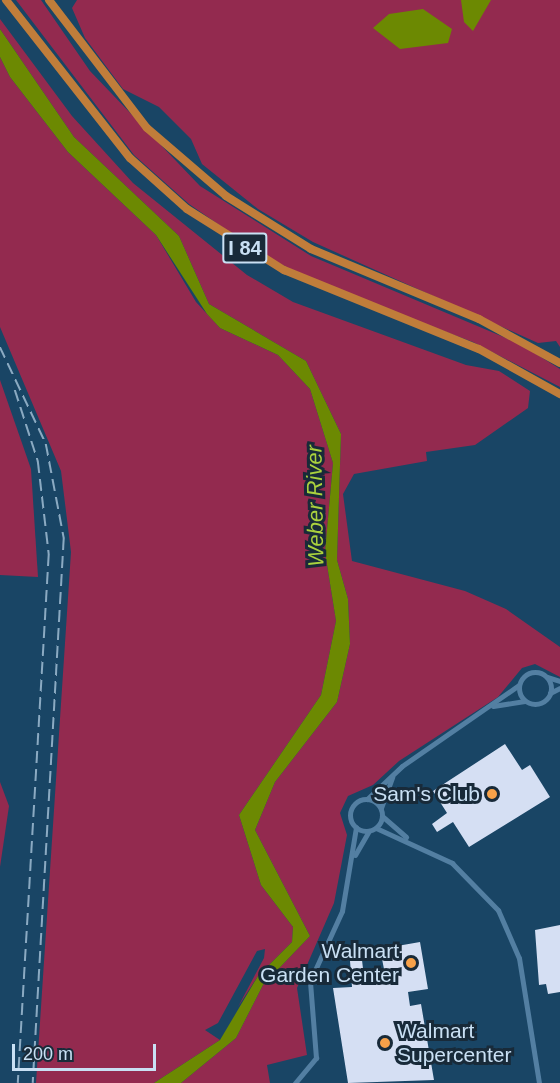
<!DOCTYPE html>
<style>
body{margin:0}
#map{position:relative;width:560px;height:1083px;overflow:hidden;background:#194565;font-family:Helvetica,sans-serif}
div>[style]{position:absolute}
.green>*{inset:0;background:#932a4f}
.water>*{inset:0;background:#6c8902}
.building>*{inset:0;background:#d5dff3}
.minor>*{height:5px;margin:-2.5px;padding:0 2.5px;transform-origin:2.5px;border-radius:2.5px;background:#537fa2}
.minor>.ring{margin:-2.5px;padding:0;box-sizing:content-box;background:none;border:5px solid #537fa2;border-radius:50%}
.highway>*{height:8px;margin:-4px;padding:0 4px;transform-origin:4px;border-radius:4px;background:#c07d3a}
.rail>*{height:1.5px;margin-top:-0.75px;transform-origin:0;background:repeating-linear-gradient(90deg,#8baac2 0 12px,transparent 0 18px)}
.dots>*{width:16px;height:16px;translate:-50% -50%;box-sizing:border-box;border:3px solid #182a39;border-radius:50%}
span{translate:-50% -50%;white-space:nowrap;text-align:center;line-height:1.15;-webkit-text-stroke:6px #182a39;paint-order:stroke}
.shield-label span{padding:2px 4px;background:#182a39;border:2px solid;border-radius:4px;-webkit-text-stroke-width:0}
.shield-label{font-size:20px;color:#c9e0f4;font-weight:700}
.poi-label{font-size:21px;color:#c9e0f4}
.right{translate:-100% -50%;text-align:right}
.left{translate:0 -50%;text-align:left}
.water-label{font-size:22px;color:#aad13e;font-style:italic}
.scale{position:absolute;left:12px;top:1044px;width:144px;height:27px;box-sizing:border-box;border:3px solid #c9e0f4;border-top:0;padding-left:8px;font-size:18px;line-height:21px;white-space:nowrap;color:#c9e0f4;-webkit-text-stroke:4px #182a39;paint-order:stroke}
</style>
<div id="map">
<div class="green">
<div style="clip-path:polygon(16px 0,41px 0,90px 71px,200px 186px,311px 256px,520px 344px,560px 369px,560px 387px,473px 342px,316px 283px,257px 251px,189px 204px,134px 155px)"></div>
<div style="clip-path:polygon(77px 0,560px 0,560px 347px,556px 341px,538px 343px,313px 242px,258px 209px,202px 164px,191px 139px,159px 107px,123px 89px,85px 38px,72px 8px)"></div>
<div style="clip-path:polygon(0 19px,72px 116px,133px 183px,247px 275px,293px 302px,466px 365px,499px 371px,530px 391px,528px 408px,475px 445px,426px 452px,427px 461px,354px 474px,343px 494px,352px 561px,465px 591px,506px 609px,560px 647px,560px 677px,535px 664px,522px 668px,498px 697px,399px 761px,373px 785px,348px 796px,340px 813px,347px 835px,334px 903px,297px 988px,307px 1055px,267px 1065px,270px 1083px,181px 1083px,236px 1038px,263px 985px,310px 936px,255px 830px,275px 782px,337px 702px,350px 644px,348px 599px,337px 560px,341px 434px,306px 361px,209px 304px,179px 236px,74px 137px,0 29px)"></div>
<div style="clip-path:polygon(0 57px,10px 77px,68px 152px,156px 235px,196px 302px,220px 328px,278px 355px,310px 389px,333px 463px,325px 552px,336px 621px,321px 695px,239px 815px,261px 885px,293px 927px,292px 942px,258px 976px,238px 1007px,264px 958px,265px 949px,257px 951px,218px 1023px,205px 1030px,220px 1040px,154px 1083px,36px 1083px,71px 552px,61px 471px,0 327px)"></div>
<div style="clip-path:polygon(0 380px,31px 469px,38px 577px,0 575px)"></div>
<div style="clip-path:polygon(0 782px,9px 806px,0 867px)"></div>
</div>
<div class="water">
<div style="clip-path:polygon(461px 0,491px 0,473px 31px,464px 22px)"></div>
<div style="clip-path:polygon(423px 9px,452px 29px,448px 43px,400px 49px,373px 28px,389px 14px)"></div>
<div style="clip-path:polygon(0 29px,74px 137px,179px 236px,209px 304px,306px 361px,341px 434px,337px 560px,348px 599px,350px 644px,337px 702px,275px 782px,255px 830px,310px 936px,263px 985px,236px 1038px,181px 1083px,154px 1083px,220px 1040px,258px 976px,292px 942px,293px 927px,261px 885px,239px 815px,321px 695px,336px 621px,325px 552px,333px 463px,310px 389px,278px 355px,220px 328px,207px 314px,156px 235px,68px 152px,10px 77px,0 57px)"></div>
</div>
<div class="building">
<div style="clip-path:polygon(505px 744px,522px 770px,530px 765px,550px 797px,469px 847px,453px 822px,437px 832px,432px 824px,447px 813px,433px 791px)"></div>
<div style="clip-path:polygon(560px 925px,560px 992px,548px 994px,546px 984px,539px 985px,535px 930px)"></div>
<div style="clip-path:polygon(420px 942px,428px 989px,408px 992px,410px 1006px,421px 1004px,434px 1080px,348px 1083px,333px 988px,352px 987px,350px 961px,362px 960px,364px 977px,385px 974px,380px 949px)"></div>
</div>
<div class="minor">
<div class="ring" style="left:519px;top:672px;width:27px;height:27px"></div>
<div style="left:547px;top:677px;width:14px;rotate:17deg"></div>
<div style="left:550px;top:693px;width:11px;rotate:-27deg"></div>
<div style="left:493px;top:706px;width:32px;rotate:-9deg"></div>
<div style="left:367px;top:799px;width:48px;rotate:-43.3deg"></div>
<div style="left:402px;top:766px;width:142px;rotate:-34.7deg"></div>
<div class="ring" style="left:350px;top:799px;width:27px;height:27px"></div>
<div style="left:381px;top:808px;width:33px;rotate:-70deg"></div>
<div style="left:382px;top:816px;width:32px;rotate:41deg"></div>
<div style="left:376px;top:828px;width:84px;rotate:24.7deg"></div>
<div style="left:452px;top:863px;width:66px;rotate:45.6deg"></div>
<div style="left:498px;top:910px;width:52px;rotate:66.4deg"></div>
<div style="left:519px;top:958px;width:127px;rotate:80.9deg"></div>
<div style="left:355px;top:855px;width:28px;rotate:-60deg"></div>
<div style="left:295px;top:1083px;width:33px;rotate:-50deg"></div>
<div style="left:316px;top:1058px;width:77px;rotate:-94.5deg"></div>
<div style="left:310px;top:981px;width:77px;rotate:-65.4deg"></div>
<div style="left:342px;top:911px;width:85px;rotate:-80.5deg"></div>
</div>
<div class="highway">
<div style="left:6px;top:0;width:201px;rotate:51.9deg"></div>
<div style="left:130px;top:158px;width:76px;rotate:41.8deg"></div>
<div style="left:187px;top:209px;width:115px;rotate:32.2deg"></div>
<div style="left:284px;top:270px;width:210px;rotate:22.1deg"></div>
<div style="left:479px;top:349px;width:93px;rotate:29.1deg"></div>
<div style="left:49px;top:0;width:161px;rotate:52.6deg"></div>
<div style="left:147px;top:128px;width:104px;rotate:40.7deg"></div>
<div style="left:226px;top:196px;width:100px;rotate:31.9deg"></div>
<div style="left:311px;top:249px;width:182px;rotate:22.6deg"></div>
<div style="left:479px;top:319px;width:92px;rotate:28.5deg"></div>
</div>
<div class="rail">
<div style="left:0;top:347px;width:107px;rotate:64.6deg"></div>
<div style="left:46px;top:444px;width:96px;rotate:79.2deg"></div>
<div style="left:64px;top:538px;width:546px;rotate:93.26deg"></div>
<div style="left:15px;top:390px;width:75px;rotate:72.1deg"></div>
<div style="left:38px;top:461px;width:94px;rotate:83.3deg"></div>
<div style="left:49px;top:554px;width:530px;rotate:93.35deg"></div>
</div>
<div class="dots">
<div style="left:492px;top:794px;background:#f7a149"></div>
<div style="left:411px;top:963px;background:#f7a149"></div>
<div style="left:385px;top:1043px;background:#f7a149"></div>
</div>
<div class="shield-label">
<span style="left:245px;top:248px">I 84</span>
</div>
<div class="poi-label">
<span class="right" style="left:480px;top:794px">Sam's Club</span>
<span class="right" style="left:399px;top:963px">Walmart<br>Garden Center</span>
<span class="left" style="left:397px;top:1043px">Walmart<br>Supercenter</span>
</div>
<div class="water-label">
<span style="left:315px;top:506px;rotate:-91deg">Weber River</span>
</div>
<div class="scale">200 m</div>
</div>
